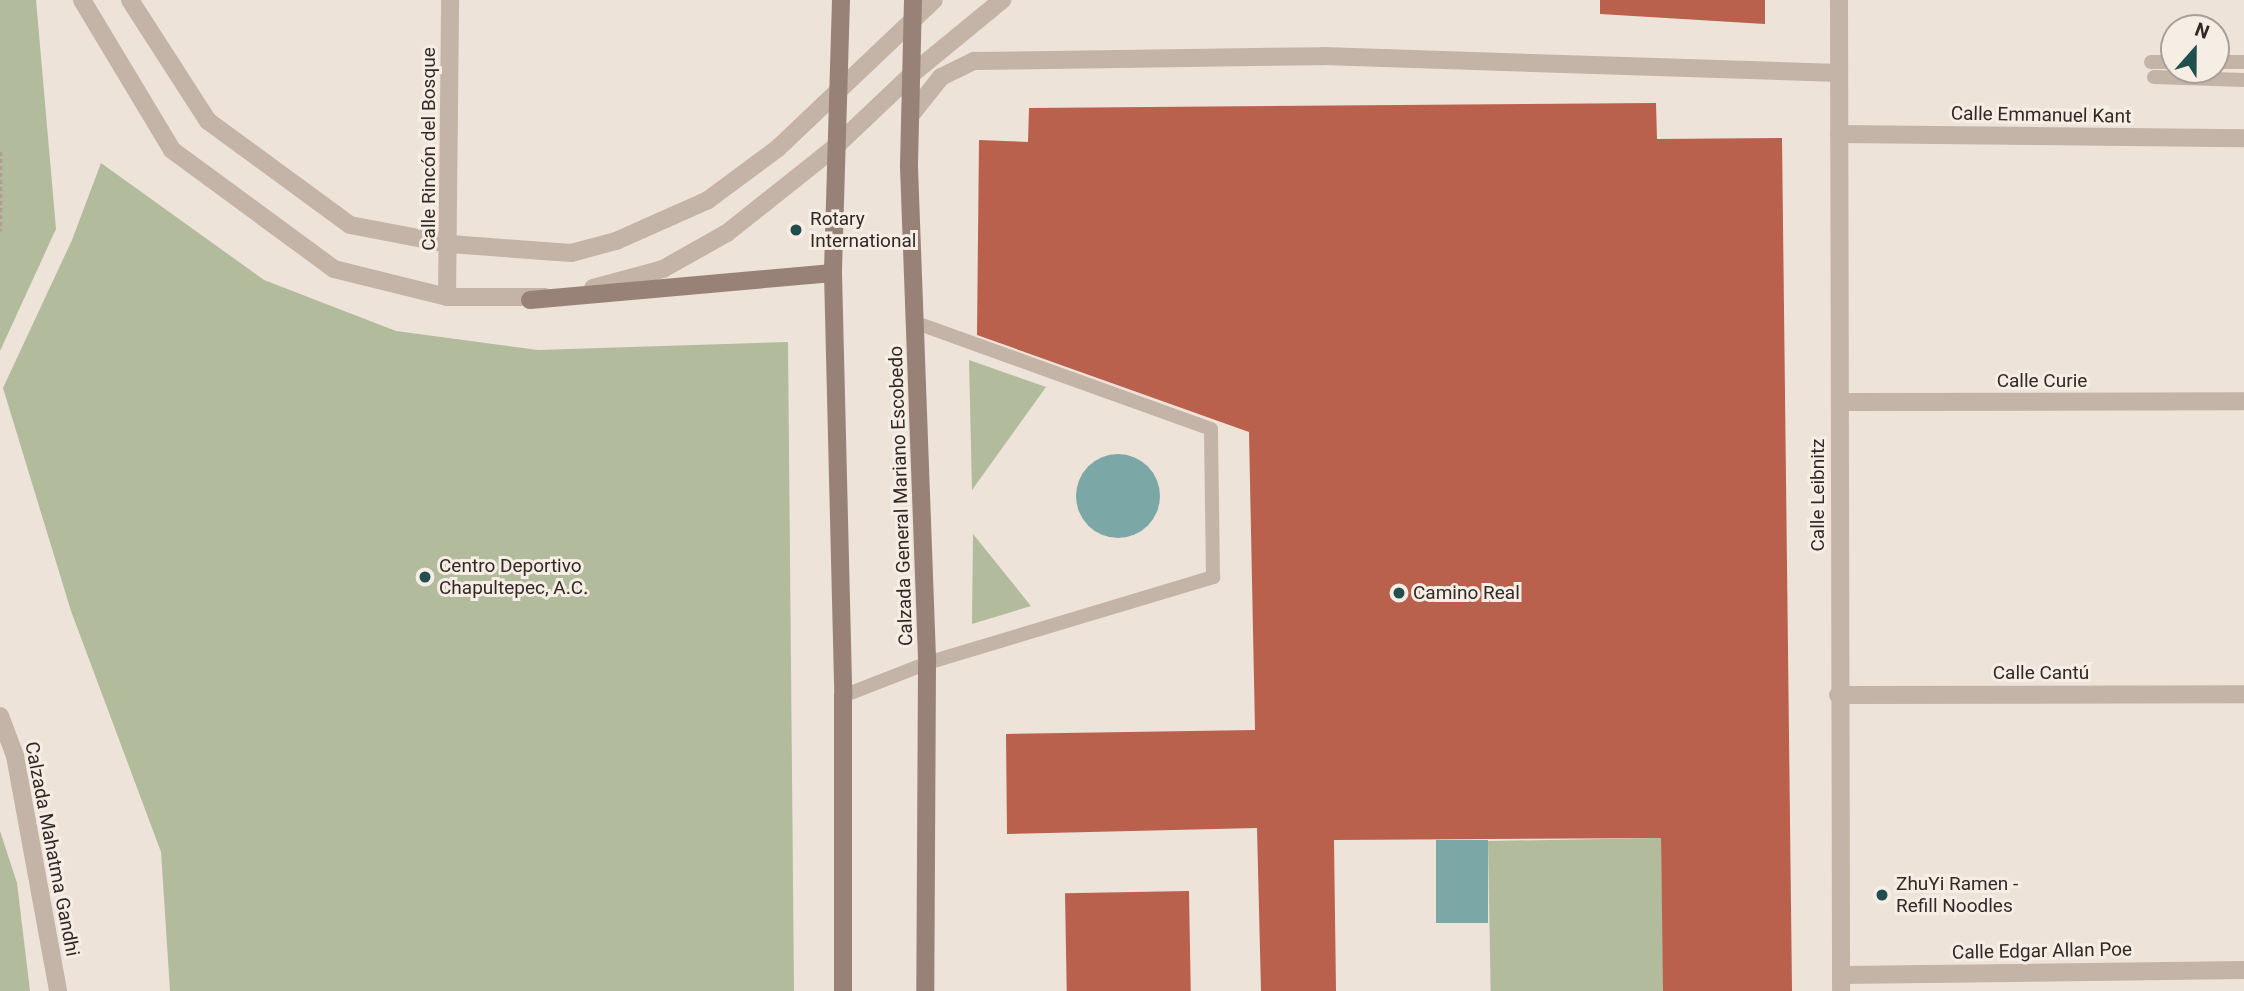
<!DOCTYPE html>
<meta charset="utf-8">
<style>
body{margin:0}
#map{position:relative;width:2244px;height:991px;overflow:hidden;background:#eee3d9;font-family:Roboto,sans-serif}
div>[style]{position:absolute}
.green>*{inset:0;background:#b2bb9b;transform-origin:0 0}
.water>*{inset:0;background:#7ba8a7;transform-origin:0 0}
.round{border-radius:50%}
.building>*{inset:0;background:#b9614c;transform-origin:0 0}
.path>*{height:4.5px;margin-top:-2.25px;transform-origin:0;background:repeating-linear-gradient(90deg,#b09d91 0 3.5px,transparent 0 7px)}
.service>*{height:14px;margin:-7px;padding:0 7px;transform-origin:7px;border-radius:7px;background:#c4b3a7}
.minor>*{height:18px;margin:-9px;padding:0 9px;transform-origin:9px;border-radius:9px;background:#c4b3a7}
.tertiary>*{height:18px;margin:-9px;padding:0 9px;transform-origin:9px;border-radius:9px;background:#c4b3a7}
.secondary>*{height:18px;margin:-9px;padding:0 9px;transform-origin:9px;border-radius:9px;background:#988278}
.dots>*{width:19px;height:19px;translate:-50% -50%;box-sizing:border-box;border:4px solid #f6ede5;border-radius:50%}
span{translate:-50% -50%;white-space:nowrap;text-align:center;line-height:1.15;-webkit-text-stroke:6px #f6ede5;paint-order:stroke}
.street-label{font-size:19px;color:#322926}
.poi-label{font-size:19px;color:#322926}
.left{translate:0 -50%;text-align:left}
.north{position:absolute;left:2160px;top:14px;width:70px;height:70px;box-sizing:border-box;background:#f6ede5;border:2px solid #a89f99;border-radius:50%;rotate:21deg;font-size:19px;font-weight:700;line-height:28px;text-align:center;color:#322926}
.north::after{content:'';display:block;margin:auto;width:24px;height:32px;background:#214e4e;clip-path:polygon(50% 0,100% 100%,50% 72%,0 100%)}
</style>
<div id="map">
<div class="green">
<div style="clip-path:polygon(0 0,36px 0,56px 229px,0 351px)"></div>
<div style="clip-path:polygon(101px 163px,264px 280px,396px 331px,538px 350px,788px 342px,794px 991px,170px 991px,161px 852px,71px 611px,3px 388px,72px 240px)"></div>
<div style="clip-path:polygon(969px 360px,1046px 387px,972px 490px)"></div>
<div style="clip-path:polygon(973px 534px,1031px 606px,972px 624px)"></div>
<div style="clip-path:polygon(0 831px,17px 883px,30px 991px,0 991px)"></div>
<div style="left:1661px;top:838px;width:153px;height:173px;rotate:89deg"></div>
</div>
<div class="water">
<div class="round" style="left:1076px;top:454px;width:84px;height:84px"></div>
<div style="left:1436px;top:840px;width:52px;height:83px"></div>
</div>
<div class="building">
<div style="clip-path:polygon(1600px 0,1765px 0,1765px 24px,1600px 14px)"></div>
<div style="clip-path:polygon(1656px 103px,1657px 139px,1782px 138px,1792px 991px,1663px 991px,1661px 838px,1334px 840px,1336px 991px,1261px 991px,1257px 828px,1007px 834px,1006px 734px,1255px 730px,1249px 432px,977px 335px,979px 140px,1028px 142px,1029px 108px)"></div>
<div style="left:1189px;top:891px;width:100px;height:124px;rotate:89deg"></div>
</div>
<div class="path">
<div style="left:0;top:152px;width:79px;rotate:90deg"></div>
</div>
<div class="service">
<div style="left:2151px;top:62px;width:23px"></div>
<div style="left:2216px;top:62px;width:28px"></div>
<div style="left:2154px;top:77px;width:90px;rotate:1.9deg"></div>
<div style="left:843px;top:696px;width:90px;rotate:-21.4deg"></div>
<div style="left:927px;top:663px;width:299px;rotate:-16.7deg"></div>
<div style="left:1213px;top:577px;width:148px;rotate:-90.8deg"></div>
<div style="left:1211px;top:429px;width:313px;rotate:-160.2deg"></div>
</div>
<div class="minor">
<div style="left:910px;top:116px;width:50px;rotate:-51.5deg"></div>
<div style="left:941px;top:77px;width:37px;rotate:-26deg"></div>
<div style="left:974px;top:61px;width:349px;rotate:-0.8deg"></div>
<div style="left:1323px;top:56px;width:516px;rotate:1.89deg"></div>
<div style="left:1839px;top:134px;width:405px;rotate:0.6deg"></div>
<div style="left:447px;top:297px;width:297px;rotate:-89.4deg"></div>
<div style="left:1840px;top:402px;width:404px;rotate:-0.1deg"></div>
<div style="left:1838px;top:695px;width:406px;rotate:-0.1deg"></div>
<div style="left:1841px;top:975px;width:403px;rotate:-0.7deg"></div>
</div>
<div class="tertiary">
<div style="left:82px;top:0;width:175px;rotate:59deg"></div>
<div style="left:172px;top:150px;width:201px;rotate:36.3deg"></div>
<div style="left:334px;top:269px;width:116px;rotate:13.9deg"></div>
<div style="left:447px;top:297px;width:98px"></div>
<div style="left:130px;top:0;width:144px;rotate:57.2deg"></div>
<div style="left:208px;top:121px;width:176px;rotate:36.2deg"></div>
<div style="left:350px;top:225px;width:102px;rotate:10.8deg"></div>
<div style="left:450px;top:244px;width:121px;rotate:4.3deg"></div>
<div style="left:571px;top:253px;width:47px;rotate:-14.9deg"></div>
<div style="left:616px;top:241px;width:101px;rotate:-24deg"></div>
<div style="left:708px;top:200px;width:86px;rotate:-36.5deg"></div>
<div style="left:777px;top:149px;width:216px;rotate:-43.5deg"></div>
<div style="left:1839px;top:0;width:991px;rotate:89.88deg"></div>
<div style="left:593px;top:288px;width:73px;rotate:-15.2deg"></div>
<div style="left:663px;top:269px;width:73px;rotate:-29.4deg"></div>
<div style="left:727px;top:233px;width:137px;rotate:-38.5deg"></div>
<div style="left:834px;top:148px;width:108px;rotate:-43.5deg"></div>
<div style="left:912px;top:74px;width:117px;rotate:-39.4deg"></div>
<div style="left:0;top:716px;width:43px;rotate:69.4deg"></div>
<div style="left:15px;top:756px;width:239px;rotate:79.6deg"></div>
</div>
<div class="secondary">
<div style="left:841px;top:0;width:273px;rotate:91.7deg"></div>
<div style="left:833px;top:273px;width:423px;rotate:88.6deg"></div>
<div style="left:843px;top:696px;width:295px;rotate:90deg"></div>
<div style="left:913px;top:0;width:167px;rotate:91.4deg"></div>
<div style="left:909px;top:167px;width:496px;rotate:87.9deg"></div>
<div style="left:927px;top:663px;width:328px;rotate:90.3deg"></div>
<div style="left:530px;top:300px;width:304px;rotate:-5.1deg"></div>
</div>
<div class="dots">
<div style="left:796px;top:230px;background:#214e4e"></div>
<div style="left:425px;top:577px;background:#214e4e"></div>
<div style="left:1399px;top:593px;background:#214e4e"></div>
<div style="left:1882px;top:895px;background:#214e4e"></div>
</div>
<div class="street-label">
<span style="left:2041px;top:115px;rotate:1deg">Calle Emmanuel Kant</span>
<span style="left:429px;top:149px;rotate:-90deg">Calle Rincón del Bosque</span>
<span style="left:2042px;top:381px">Calle Curie</span>
<span style="left:1818px;top:495px;rotate:-90deg">Calle Leibnitz</span>
<span style="left:901px;top:496px;rotate:-92deg">Calzada General Mariano Escobedo</span>
<span style="left:2041px;top:673px">Calle Cantú</span>
<span style="left:52px;top:849px;rotate:79deg">Calzada Mahatma Gandhi</span>
<span style="left:2042px;top:951px;rotate:-1deg">Calle Edgar Allan Poe</span>
</div>
<div class="poi-label">
<span class="left" style="left:810px;top:230px">Rotary<br>International</span>
<span class="left" style="left:439px;top:577px">Centro Deportivo<br>Chapultepec, A.C.</span>
<span class="left" style="left:1413px;top:593px">Camino Real</span>
<span class="left" style="left:1896px;top:895px">ZhuYi Ramen -<br>Refill Noodles</span>
</div>
<div class="north">N</div>
</div>
